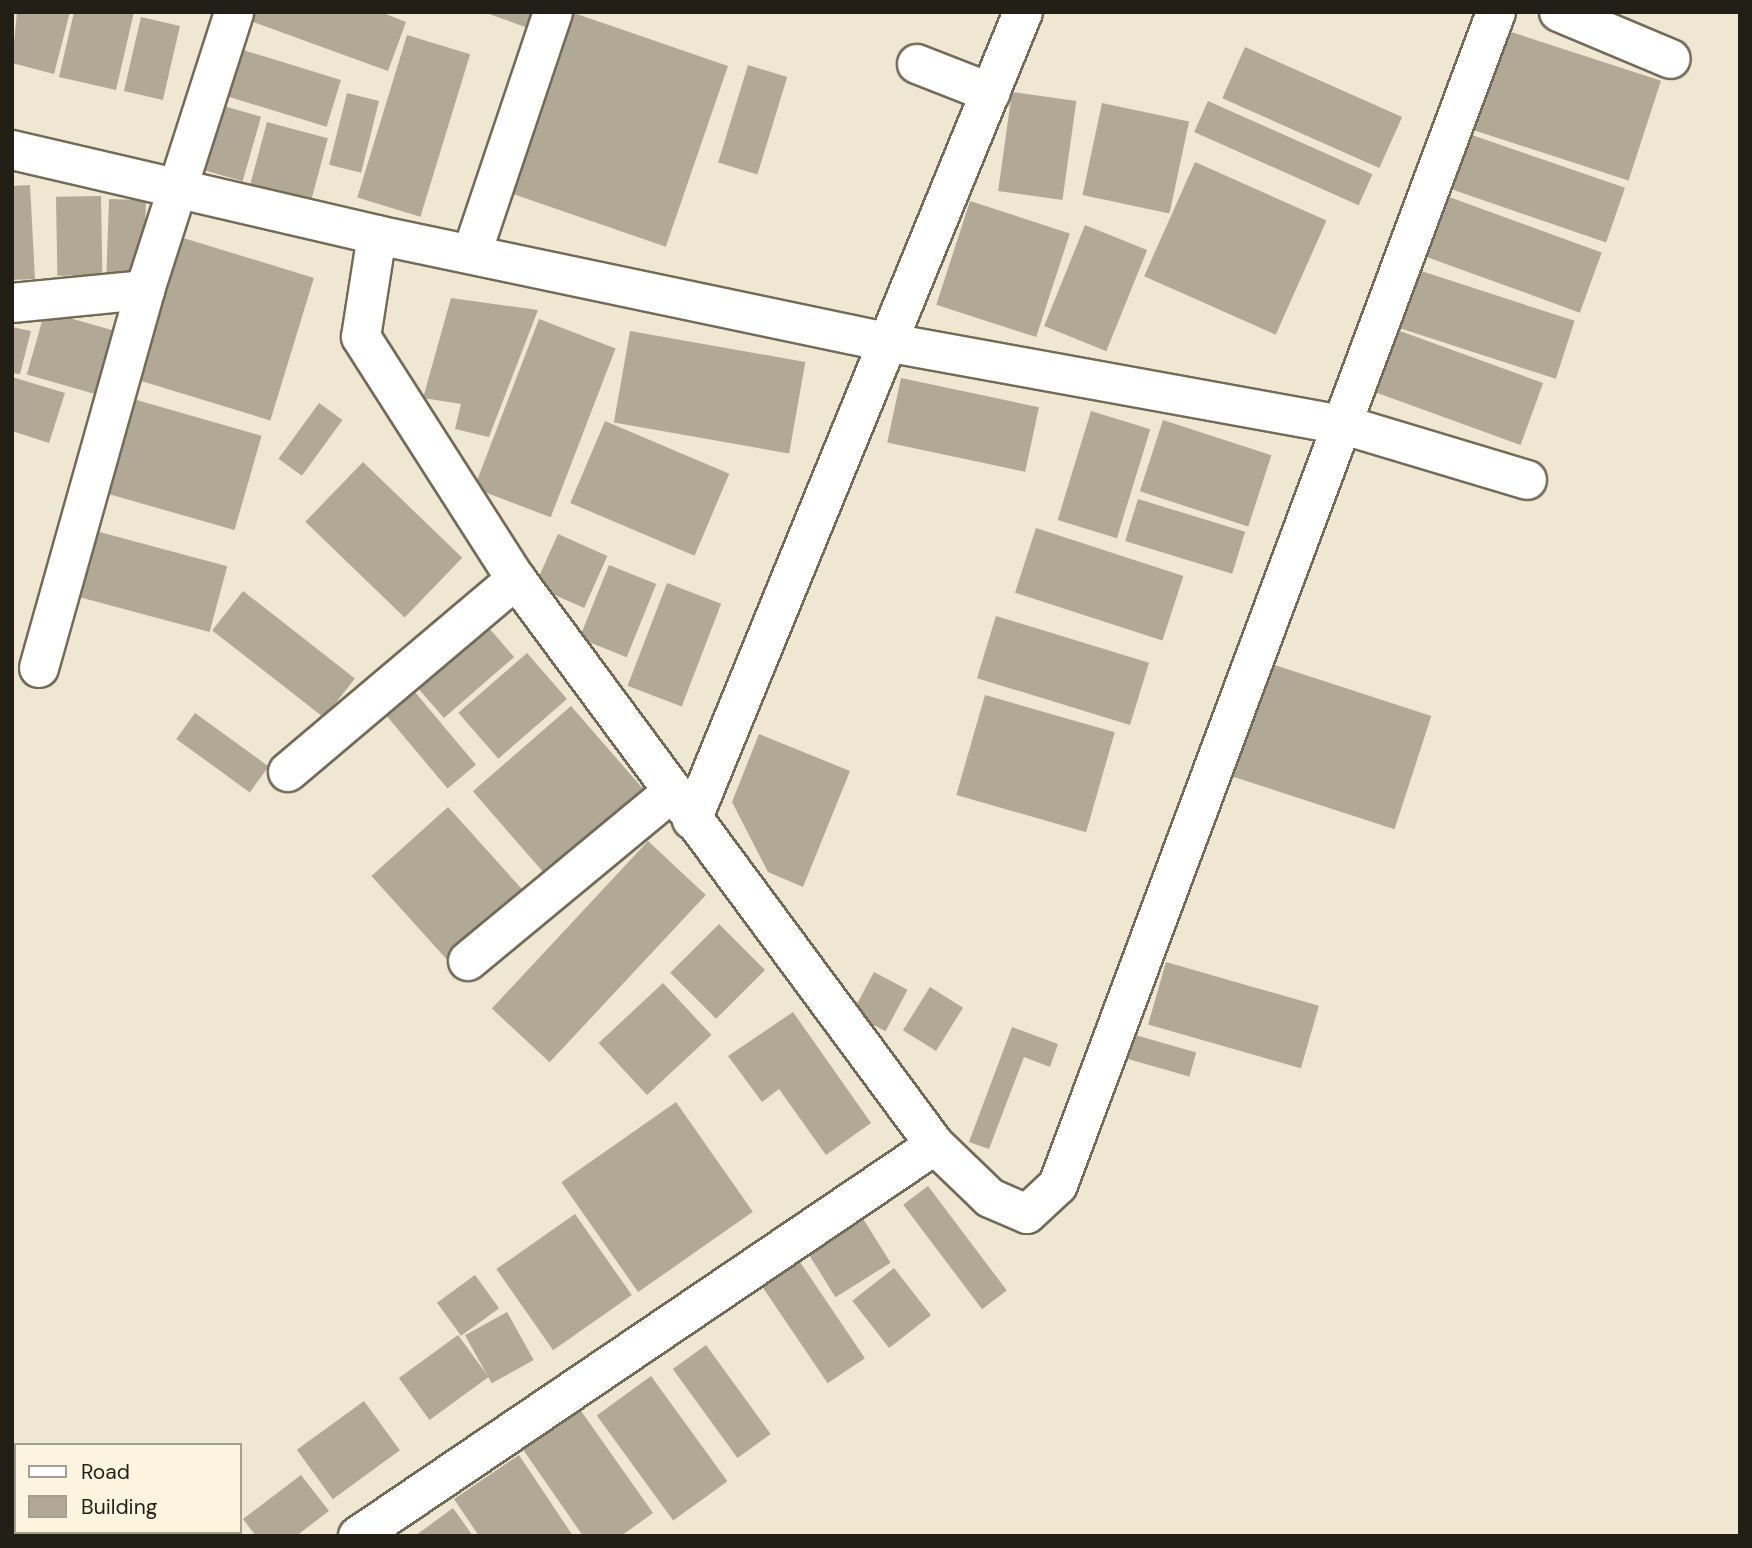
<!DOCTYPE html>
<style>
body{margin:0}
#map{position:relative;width:1752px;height:1548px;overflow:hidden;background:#f0e7d2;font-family:"DM Sans",sans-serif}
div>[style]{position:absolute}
.building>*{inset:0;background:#b1a895;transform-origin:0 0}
.roads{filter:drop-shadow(2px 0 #726b58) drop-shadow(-2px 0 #726b58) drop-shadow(0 2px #726b58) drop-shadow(0 -2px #726b58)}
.minor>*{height:38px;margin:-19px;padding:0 19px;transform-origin:19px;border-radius:19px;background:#fff}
span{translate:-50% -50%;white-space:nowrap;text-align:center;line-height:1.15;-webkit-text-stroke:7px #fdf4e0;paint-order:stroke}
.frame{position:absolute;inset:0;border:14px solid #221f17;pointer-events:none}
.legend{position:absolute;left:14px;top:1443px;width:228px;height:91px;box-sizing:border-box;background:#fdf4e0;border:2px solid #a59f90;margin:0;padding:9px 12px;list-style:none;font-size:21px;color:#221f17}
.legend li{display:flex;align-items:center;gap:14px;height:35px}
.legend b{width:35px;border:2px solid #a59f90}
</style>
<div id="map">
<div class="building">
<div style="clip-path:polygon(17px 12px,70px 12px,54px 74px,12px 63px)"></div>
<div style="clip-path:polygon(74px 12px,134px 12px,116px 90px,59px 77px)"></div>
<div style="clip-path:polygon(251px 12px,381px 12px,406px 22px,388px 71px,248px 20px)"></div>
<div style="clip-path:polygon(484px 12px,543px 12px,536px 31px)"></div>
<div style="left:571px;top:12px;width:166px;height:191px;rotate:19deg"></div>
<div style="left:141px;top:17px;width:40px;height:76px;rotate:13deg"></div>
<div style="left:1505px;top:30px;width:164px;height:105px;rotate:18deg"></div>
<div style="left:407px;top:35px;width:66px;height:170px;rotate:17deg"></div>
<div style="left:230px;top:46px;width:116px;height:49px;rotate:17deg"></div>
<div style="left:1245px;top:47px;width:172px;height:56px;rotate:24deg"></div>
<div style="left:748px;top:65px;width:41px;height:102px;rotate:17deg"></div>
<div style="left:1012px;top:92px;width:65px;height:100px;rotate:8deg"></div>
<div style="left:347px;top:93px;width:33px;height:74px;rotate:14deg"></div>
<div style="left:1208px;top:101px;width:180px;height:34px;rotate:24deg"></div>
<div style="left:213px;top:103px;width:50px;height:67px;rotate:16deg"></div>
<div style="left:1102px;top:103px;width:89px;height:94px;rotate:12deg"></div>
<div style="left:267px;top:122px;width:63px;height:65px;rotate:15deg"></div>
<div style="left:1469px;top:134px;width:165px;height:58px;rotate:19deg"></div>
<div style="left:1195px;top:162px;width:144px;height:125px;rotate:24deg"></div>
<div style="clip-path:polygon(30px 185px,35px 279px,12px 280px,12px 186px)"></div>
<div style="left:1441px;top:194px;width:171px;height:64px;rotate:20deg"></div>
<div style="left:101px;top:196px;width:79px;height:45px;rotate:89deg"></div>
<div style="left:109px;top:199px;width:37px;height:76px;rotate:2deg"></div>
<div style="left:970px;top:201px;width:105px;height:109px;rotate:18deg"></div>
<div style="left:1085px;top:225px;width:67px;height:109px;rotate:22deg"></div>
<div style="left:180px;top:237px;width:140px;height:149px;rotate:17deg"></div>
<div style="left:1412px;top:268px;width:171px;height:61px;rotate:18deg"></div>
<div style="clip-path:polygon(451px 298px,538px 310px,489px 437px,455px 429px,461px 404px,423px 398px)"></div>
<div style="left:45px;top:311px;width:82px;height:66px;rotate:16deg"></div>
<div style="left:539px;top:319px;width:82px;height:181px;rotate:21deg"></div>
<div style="clip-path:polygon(12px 327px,31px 331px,20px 374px,12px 373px)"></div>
<div style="left:1389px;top:327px;width:164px;height:66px;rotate:20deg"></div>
<div style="left:630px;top:331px;width:178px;height:93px;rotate:10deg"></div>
<div style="clip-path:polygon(12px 377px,65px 393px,49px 443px,12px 431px)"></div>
<div style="left:901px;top:378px;width:141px;height:66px;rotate:12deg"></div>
<div style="left:126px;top:397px;width:141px;height:98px;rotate:16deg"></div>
<div style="left:319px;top:403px;width:29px;height:69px;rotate:36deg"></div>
<div style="left:1091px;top:411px;width:62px;height:114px;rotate:17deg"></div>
<div style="left:1163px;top:420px;width:114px;height:75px;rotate:18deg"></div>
<div style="left:605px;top:421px;width:135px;height:89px;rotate:23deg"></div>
<div style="left:363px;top:462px;width:138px;height:83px;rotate:44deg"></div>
<div style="left:1138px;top:499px;width:112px;height:44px;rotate:17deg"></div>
<div style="left:1036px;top:528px;width:155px;height:68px;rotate:18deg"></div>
<div style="left:92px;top:530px;width:140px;height:68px;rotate:15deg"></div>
<div style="left:558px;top:534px;width:54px;height:57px;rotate:24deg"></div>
<div style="left:609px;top:565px;width:51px;height:79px;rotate:22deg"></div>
<div style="left:667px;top:583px;width:58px;height:110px;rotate:21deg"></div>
<div style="left:243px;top:591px;width:142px;height:50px;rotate:38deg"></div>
<div style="left:996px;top:616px;width:160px;height:65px;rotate:17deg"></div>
<div style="left:482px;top:620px;width:49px;height:93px;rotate:49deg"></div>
<div style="left:527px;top:653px;width:61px;height:91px;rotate:49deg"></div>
<div style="left:1262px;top:661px;width:178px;height:119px;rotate:18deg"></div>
<div style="left:409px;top:685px;width:104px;height:37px;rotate:50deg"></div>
<div style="left:985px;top:695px;width:135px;height:104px;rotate:16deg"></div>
<div style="left:571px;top:706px;width:117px;height:130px;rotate:49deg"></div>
<div style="left:195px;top:713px;width:91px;height:32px;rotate:36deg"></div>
<div style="clip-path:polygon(759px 734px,850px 771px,803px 887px,768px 872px,732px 802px)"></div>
<div style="left:448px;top:807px;width:119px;height:103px;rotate:48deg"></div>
<div style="left:648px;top:841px;width:79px;height:229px;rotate:43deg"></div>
<div style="left:719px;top:924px;width:65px;height:69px;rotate:45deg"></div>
<div style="left:1166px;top:962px;width:159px;height:65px;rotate:16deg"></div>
<div style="left:874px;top:972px;width:38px;height:47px;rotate:28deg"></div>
<div style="left:663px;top:983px;width:71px;height:88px;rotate:47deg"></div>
<div style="left:930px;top:987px;width:39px;height:51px;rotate:32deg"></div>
<div style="clip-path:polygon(793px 1012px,871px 1123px,826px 1155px,779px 1089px,762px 1102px,728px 1056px)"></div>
<div style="clip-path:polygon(1012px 1027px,1058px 1044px,1050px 1067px,1024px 1057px,989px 1149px,969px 1142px)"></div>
<div style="left:1128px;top:1033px;width:71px;height:25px;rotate:16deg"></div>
<div style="left:676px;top:1102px;width:134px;height:140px;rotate:55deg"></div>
<div style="left:928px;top:1186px;width:131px;height:31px;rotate:53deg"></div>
<div style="left:575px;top:1214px;width:99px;height:96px;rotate:55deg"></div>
<div style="left:862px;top:1217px;width:54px;height:65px;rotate:58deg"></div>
<div style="left:800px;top:1262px;width:116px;height:45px;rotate:56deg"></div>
<div style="left:894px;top:1268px;width:60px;height:53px;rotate:52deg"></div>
<div style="left:475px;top:1275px;width:41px;height:47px;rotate:54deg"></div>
<div style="left:507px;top:1312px;width:55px;height:48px;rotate:61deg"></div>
<div style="left:458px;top:1335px;width:52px;height:73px;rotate:54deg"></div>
<div style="left:706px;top:1345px;width:110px;height:41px;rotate:54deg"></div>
<div style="left:651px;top:1376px;width:130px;height:67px;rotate:54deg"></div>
<div style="left:364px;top:1401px;width:61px;height:83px;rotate:54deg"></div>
<div style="clip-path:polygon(579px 1408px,653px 1513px,621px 1536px,583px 1536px,522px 1448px)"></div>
<div style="clip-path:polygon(519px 1455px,573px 1536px,479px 1536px,454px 1499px)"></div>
<div style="clip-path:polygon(301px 1475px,329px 1511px,296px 1536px,256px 1536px,243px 1519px)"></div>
<div style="clip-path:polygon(453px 1508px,473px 1536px,415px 1536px)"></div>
</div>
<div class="roads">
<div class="minor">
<div style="left:1559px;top:12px;width:121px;rotate:22.8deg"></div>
<div style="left:917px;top:64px;width:79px;rotate:21.4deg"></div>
<div style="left:12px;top:150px;width:375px;rotate:13.1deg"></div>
<div style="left:377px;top:235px;width:525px;rotate:11.87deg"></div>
<div style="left:891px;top:343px;width:460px;rotate:10.3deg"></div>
<div style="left:1344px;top:425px;width:191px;rotate:16.7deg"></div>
<div style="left:377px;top:235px;width:103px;rotate:98.9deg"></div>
<div style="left:361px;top:337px;width:287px;rotate:57.4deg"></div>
<div style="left:516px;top:579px;width:704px;rotate:53.49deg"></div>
<div style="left:935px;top:1145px;width:76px;rotate:43.9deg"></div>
<div style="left:990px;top:1198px;width:40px;rotate:23.4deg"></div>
<div style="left:1027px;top:1214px;width:42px;rotate:-43.1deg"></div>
<div style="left:1058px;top:1185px;width:1252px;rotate:-69.52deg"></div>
<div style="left:472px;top:253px;width:254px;rotate:-71.4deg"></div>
<div style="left:12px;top:303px;width:134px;rotate:-5.6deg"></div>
<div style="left:39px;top:668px;width:393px;rotate:-74.3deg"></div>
<div style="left:145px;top:290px;width:292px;rotate:-72.2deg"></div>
<div style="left:288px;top:772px;width:299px;rotate:-40.2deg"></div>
<div style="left:692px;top:820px;width:873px;rotate:-67.72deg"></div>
<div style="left:468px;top:961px;width:265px;rotate:-39.6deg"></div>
<div style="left:358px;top:1536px;width:697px;rotate:-34.12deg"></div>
</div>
</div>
<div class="frame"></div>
<ul class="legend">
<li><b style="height:9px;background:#fff"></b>Road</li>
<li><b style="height:19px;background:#b1a895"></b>Building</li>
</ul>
</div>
